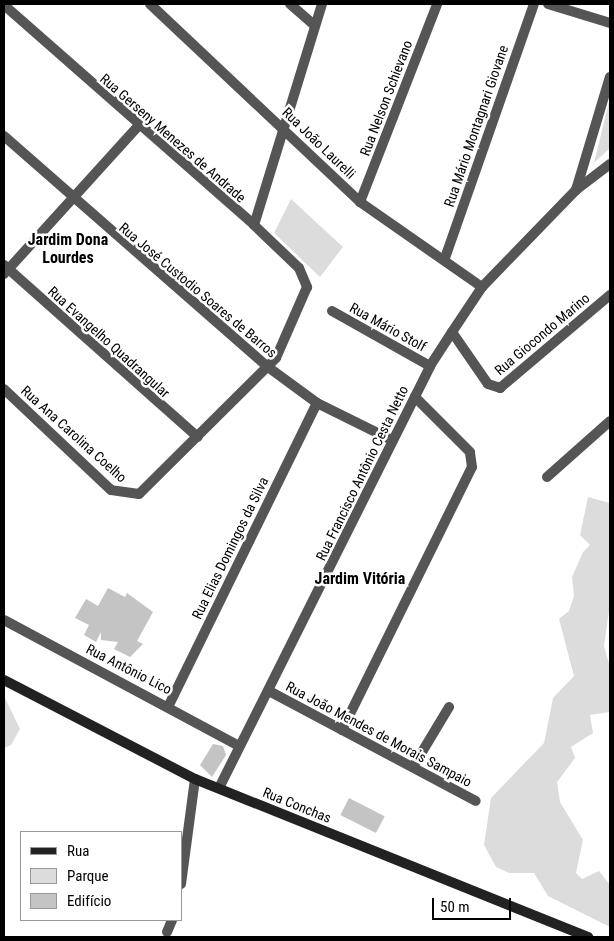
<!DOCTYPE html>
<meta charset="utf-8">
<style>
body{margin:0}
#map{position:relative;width:614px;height:941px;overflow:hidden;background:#fff;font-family:"Roboto Condensed",sans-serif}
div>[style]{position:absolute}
.green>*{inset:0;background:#dcdcdc}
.building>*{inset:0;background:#c4c4c4;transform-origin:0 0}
.street>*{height:10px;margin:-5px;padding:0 5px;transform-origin:5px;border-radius:5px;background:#555}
.secondary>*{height:10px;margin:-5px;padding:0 5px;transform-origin:5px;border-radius:5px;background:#222}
span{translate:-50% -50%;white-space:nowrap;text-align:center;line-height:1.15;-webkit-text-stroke:5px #fff;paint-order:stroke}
.street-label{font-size:14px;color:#000}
.quarter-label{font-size:16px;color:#000;font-weight:700}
.frame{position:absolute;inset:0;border:5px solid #000;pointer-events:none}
.legend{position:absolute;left:20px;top:831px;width:162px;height:90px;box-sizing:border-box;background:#fff;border:1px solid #999;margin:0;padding:6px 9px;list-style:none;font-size:15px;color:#000}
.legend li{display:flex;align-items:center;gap:10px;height:25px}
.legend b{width:25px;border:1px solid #999}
.scale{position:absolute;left:432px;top:898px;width:79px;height:22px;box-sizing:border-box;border:2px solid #000;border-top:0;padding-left:6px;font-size:15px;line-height:18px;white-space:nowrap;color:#000;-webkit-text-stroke:4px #fff;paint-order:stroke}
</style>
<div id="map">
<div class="green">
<div style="clip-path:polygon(610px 98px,610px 148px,594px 163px)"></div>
<div style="clip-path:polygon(291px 199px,343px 247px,320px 277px,274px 233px)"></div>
<div style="clip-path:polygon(588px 497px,610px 503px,610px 604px,604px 646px,610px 667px,610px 712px,590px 715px,593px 733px,571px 747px,575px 758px,557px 782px,560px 802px,583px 840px,576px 873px,582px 879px,599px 871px,610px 885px,610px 927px,548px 896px,534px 873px,509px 873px,496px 867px,484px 845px,491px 798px,544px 743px,553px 698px,574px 676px,559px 619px,569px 611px,574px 596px,572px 577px,583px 552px,590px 545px,580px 535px)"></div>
<div style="clip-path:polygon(4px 696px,20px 729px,11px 745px,4px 748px)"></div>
</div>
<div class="building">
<div style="clip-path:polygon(108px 588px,125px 597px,127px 593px,153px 612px,137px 641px,143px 644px,130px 657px,114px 649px,118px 642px,101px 640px,101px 632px,96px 642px,84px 635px,89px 625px,75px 618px,86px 599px,98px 606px)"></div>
<div style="clip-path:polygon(213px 744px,223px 746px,226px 755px,212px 777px,200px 765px)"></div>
<div style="left:349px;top:798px;width:40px;height:19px;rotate:27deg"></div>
</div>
<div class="street">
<div style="left:150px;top:4px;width:289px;rotate:43.3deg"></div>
<div style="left:360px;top:202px;width:149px;rotate:34.9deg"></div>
<div style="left:290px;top:4px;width:32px;rotate:41deg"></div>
<div style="left:548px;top:4px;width:65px;rotate:17deg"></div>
<div style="left:4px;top:5px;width:333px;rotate:41.3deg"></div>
<div style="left:254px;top:225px;width:62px;rotate:43.7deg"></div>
<div style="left:299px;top:268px;width:21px;rotate:67deg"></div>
<div style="left:307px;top:287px;width:77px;rotate:113.6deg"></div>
<div style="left:276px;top:358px;width:193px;rotate:135.2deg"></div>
<div style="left:139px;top:494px;width:28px;rotate:-172deg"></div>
<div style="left:111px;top:490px;width:147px;rotate:-136.7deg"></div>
<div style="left:4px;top:136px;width:351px;rotate:41.2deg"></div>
<div style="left:268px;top:367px;width:61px;rotate:36.3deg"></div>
<div style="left:317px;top:403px;width:84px;rotate:26.3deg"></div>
<div style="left:610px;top:164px;width:43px;rotate:142.6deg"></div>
<div style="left:576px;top:190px;width:135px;rotate:134.1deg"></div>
<div style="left:482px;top:287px;width:54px;rotate:123.7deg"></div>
<div style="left:452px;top:332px;width:63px;rotate:55.3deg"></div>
<div style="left:488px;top:384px;width:13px;rotate:18deg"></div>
<div style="left:500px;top:388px;width:144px;rotate:-40.2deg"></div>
<div style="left:576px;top:190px;width:118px;rotate:-73.3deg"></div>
<div style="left:360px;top:202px;width:212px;rotate:-68.7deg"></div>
<div style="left:254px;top:225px;width:231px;rotate:-72.9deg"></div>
<div style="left:445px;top:258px;width:269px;rotate:-70.7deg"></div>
<div style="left:4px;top:265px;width:259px;rotate:41.6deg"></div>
<div style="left:4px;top:274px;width:200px;rotate:-47.8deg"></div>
<div style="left:332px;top:311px;width:112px;rotate:29.3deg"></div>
<div style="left:547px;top:477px;width:84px;rotate:-41.6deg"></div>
<div style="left:4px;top:620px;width:267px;rotate:28.2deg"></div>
<div style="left:269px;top:691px;width:234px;rotate:28deg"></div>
<div style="left:169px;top:705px;width:336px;rotate:-63.9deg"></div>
<div style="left:342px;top:730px;width:293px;rotate:-63.7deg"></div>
<div style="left:472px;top:467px;width:15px;rotate:-98deg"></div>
<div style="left:470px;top:452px;width:78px;rotate:-135deg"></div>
<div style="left:413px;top:767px;width:70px;rotate:-59deg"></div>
<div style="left:219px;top:788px;width:472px;rotate:-63.4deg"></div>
<div style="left:430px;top:366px;width:40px;rotate:-57.1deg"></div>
<div style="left:181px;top:884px;width:106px;rotate:-82.4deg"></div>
<div style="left:167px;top:932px;width:13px;rotate:-67deg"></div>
</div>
<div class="secondary">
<div style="left:4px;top:680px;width:215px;rotate:27.4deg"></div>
<div style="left:195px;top:779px;width:424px;rotate:21.9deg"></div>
</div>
<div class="street-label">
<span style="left:386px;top:98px;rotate:-69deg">Rua Nelson Schievano</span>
<span style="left:476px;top:126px;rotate:-71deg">Rua Mário Montagnari Giovane</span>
<span style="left:173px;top:138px;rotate:41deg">Rua Gerseny Menezes de Andrade</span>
<span style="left:319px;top:143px;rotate:44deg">Rua João Laurelli</span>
<span style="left:198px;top:290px;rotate:40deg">Rua José Custodio Soares de Barros</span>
<span style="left:388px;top:327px;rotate:29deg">Rua Mário Stolf</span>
<span style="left:542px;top:334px;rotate:-40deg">Rua Giocondo Marino</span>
<span style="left:109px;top:342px;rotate:42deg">Rua Evangelho Quadrangular</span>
<span style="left:74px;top:434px;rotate:42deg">Rua Ana Carolina Coelho</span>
<span style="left:362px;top:473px;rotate:-64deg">Rua Francisco Antônio Cesta Netto</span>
<span style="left:230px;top:548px;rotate:-64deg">Rua Elias Domingos da Silva</span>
<span style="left:129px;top:669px;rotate:27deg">Rua Antônio Lico</span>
<span style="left:379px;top:734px;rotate:28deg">Rua João Mendes de Morais Sampaio</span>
<span style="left:297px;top:805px;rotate:22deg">Rua Conchas</span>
</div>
<div class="quarter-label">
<span style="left:68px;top:249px">Jardim Dona<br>Lourdes</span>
<span style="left:360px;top:579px">Jardim Vitória</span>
</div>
<div class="frame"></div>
<ul class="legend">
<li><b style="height:6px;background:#222"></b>Rua</li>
<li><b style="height:14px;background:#dcdcdc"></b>Parque</li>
<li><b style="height:14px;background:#c4c4c4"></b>Edifício</li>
</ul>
<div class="scale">50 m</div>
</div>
